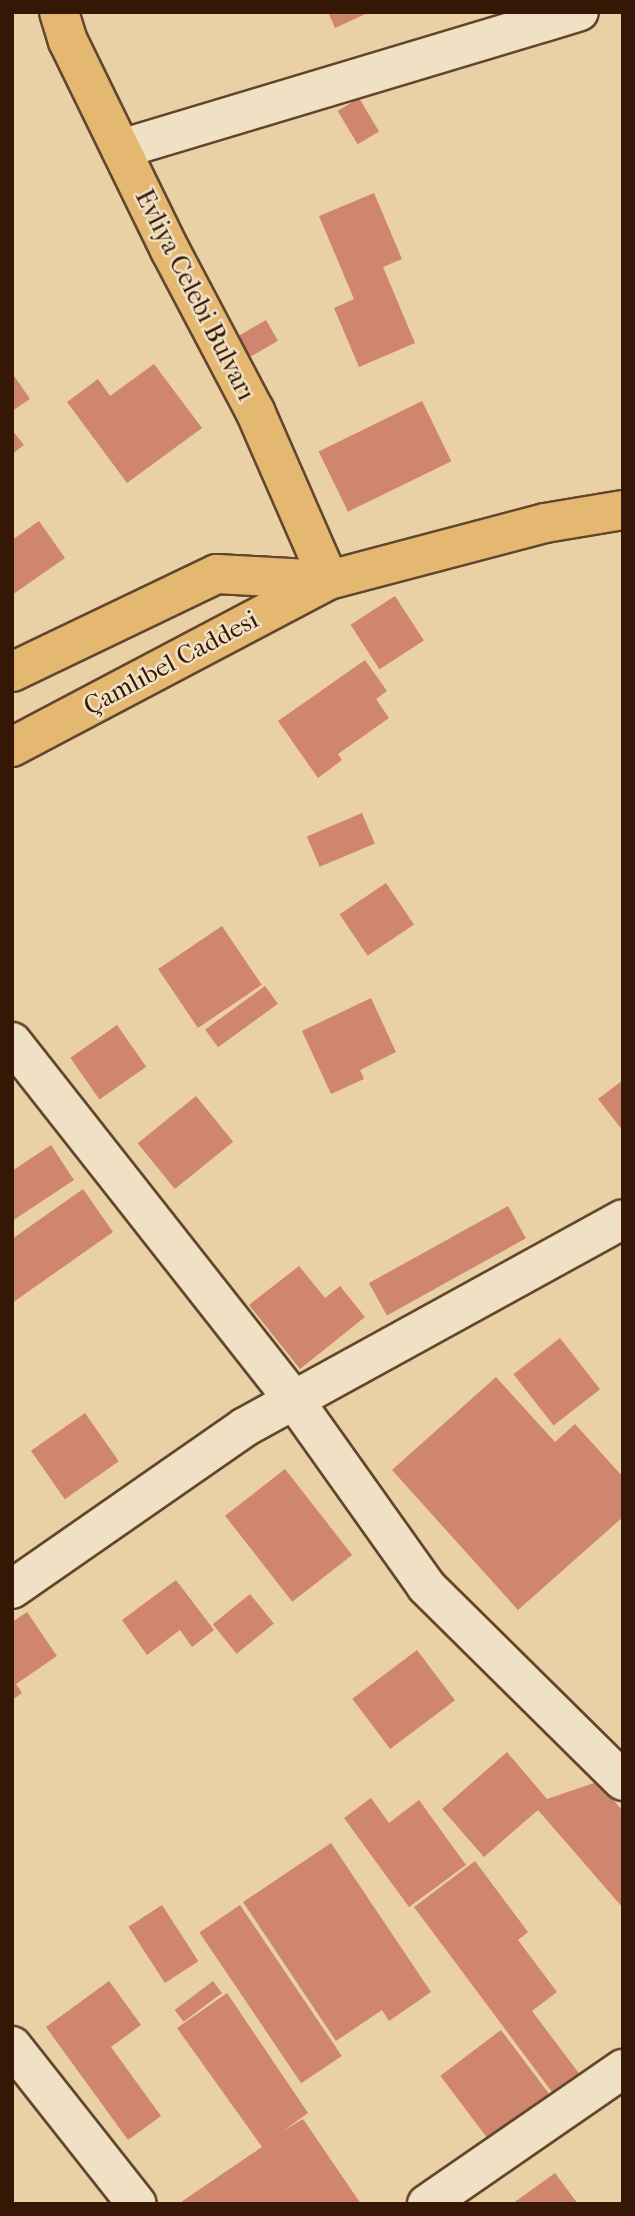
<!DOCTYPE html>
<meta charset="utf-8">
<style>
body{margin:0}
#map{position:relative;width:635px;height:2216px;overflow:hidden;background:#ead1a5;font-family:"IM FELL French Canon",serif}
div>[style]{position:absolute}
.building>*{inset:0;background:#d0856e;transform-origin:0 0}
.roads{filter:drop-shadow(2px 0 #62462d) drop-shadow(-2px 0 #62462d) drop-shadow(0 2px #62462d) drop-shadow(0 -2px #62462d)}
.minor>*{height:38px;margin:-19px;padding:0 19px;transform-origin:19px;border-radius:19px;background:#f1e1c4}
.major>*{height:38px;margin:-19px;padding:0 19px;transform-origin:19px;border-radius:19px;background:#e5b872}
span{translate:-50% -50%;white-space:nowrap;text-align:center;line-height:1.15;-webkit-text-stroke:5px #f1e1c4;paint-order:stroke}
.street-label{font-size:26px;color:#341705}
.frame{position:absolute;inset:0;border:14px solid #341705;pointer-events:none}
</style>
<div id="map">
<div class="building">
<div style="clip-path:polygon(328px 12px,370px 12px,335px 28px)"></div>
<div style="left:359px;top:98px;width:39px;height:25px;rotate:59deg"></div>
<div style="clip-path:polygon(374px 193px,402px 259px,383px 267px,415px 343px,359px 367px,334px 308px,354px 299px,319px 216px)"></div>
<div style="left:266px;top:320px;width:24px;height:37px;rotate:60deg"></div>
<div style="clip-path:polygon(154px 364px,202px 428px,127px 483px,67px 402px,98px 379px,110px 396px)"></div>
<div style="clip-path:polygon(12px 373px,30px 399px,12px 411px)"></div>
<div style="left:422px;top:401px;width:67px;height:115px;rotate:64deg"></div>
<div style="clip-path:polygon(12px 430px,24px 445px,12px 454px)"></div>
<div style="clip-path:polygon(39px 521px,65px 558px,12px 595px,12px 540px)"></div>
<div style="left:395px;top:596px;width:53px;height:53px;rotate:57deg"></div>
<div style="clip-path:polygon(365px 660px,387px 691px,376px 699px,389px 718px,338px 754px,342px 760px,318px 778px,278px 721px)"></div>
<div style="left:362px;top:813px;width:33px;height:60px;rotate:67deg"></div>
<div style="left:386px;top:883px;width:50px;height:56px;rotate:56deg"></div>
<div style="left:222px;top:926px;width:71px;height:77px;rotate:56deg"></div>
<div style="left:265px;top:986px;width:22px;height:74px;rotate:54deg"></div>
<div style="clip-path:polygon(371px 998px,396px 1052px,360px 1070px,364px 1079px,331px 1094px,302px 1031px)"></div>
<div style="left:117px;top:1025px;width:51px;height:57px;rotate:55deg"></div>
<div style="clip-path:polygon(623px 1080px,623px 1131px,598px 1099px)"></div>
<div style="left:196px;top:1096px;width:59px;height:75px;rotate:51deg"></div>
<div style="clip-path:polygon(51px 1145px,74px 1180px,12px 1221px,12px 1171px)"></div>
<div style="clip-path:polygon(83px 1189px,113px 1232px,12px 1303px,12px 1239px)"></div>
<div style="left:508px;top:1206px;width:37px;height:159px;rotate:61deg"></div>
<div style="clip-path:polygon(299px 1266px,325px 1298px,340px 1286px,365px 1317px,300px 1369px,249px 1305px)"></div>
<div style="left:560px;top:1338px;width:65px;height:59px;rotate:52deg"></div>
<div style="clip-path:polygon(496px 1377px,555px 1442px,575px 1424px,623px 1477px,623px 1517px,518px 1610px,392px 1470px)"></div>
<div style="left:85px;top:1413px;width:59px;height:66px;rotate:55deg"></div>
<div style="left:285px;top:1469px;width:109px;height:76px;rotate:52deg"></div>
<div style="clip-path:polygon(176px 1580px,214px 1630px,192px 1647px,180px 1630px,147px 1655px,122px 1620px)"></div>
<div style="left:250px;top:1594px;width:38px;height:48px;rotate:51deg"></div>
<div style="clip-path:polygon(27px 1612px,57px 1656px,16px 1684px,22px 1693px,12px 1700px,12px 1622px)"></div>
<div style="left:417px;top:1650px;width:63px;height:81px;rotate:53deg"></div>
<div style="clip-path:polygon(507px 1752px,547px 1799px,597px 1782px,623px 1811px,623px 1908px,538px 1810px,484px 1857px,442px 1809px)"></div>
<div style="clip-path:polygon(371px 1798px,389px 1823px,419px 1800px,466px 1865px,409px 1907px,344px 1818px)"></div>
<div style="clip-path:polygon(331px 1843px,431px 1992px,389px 2021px,382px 2010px,336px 2041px,243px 1902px)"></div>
<div style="clip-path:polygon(475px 1861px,528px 1932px,518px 1940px,557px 1992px,532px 2011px,581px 2076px,555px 2096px,414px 1907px)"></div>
<div style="left:162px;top:1905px;width:67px;height:40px;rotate:57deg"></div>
<div style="left:240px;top:1905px;width:182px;height:49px;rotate:56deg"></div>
<div style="clip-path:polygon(109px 1981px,141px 2025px,111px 2047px,161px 2116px,128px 2140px,46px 2027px)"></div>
<div style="left:213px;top:1981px;width:15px;height:48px;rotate:53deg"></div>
<div style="clip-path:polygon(227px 1993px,308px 2113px,283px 2131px,303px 2119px,361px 2204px,181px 2202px,262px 2147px,177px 2028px)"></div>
<div style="left:501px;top:2030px;width:92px;height:76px;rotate:53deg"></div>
<div style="clip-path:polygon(555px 2173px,578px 2204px,512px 2204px)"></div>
</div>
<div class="roads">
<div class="minor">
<div style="left:121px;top:149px;width:478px;rotate:-16.7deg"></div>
<div style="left:12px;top:1042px;width:456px;rotate:51.8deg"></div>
<div style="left:294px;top:1400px;width:228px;rotate:54.6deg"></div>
<div style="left:426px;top:1586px;width:277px;rotate:44.7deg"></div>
<div style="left:12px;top:1589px;width:284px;rotate:-34.8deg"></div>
<div style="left:245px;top:1427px;width:431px;rotate:-28.8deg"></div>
<div style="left:12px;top:2046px;width:201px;rotate:51.7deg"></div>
<div style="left:427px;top:2204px;width:238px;rotate:-34.6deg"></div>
</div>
<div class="major">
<div style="left:59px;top:12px;width:30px;rotate:73deg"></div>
<div style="left:68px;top:41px;width:233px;rotate:64deg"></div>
<div style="left:170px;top:250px;width:182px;rotate:62.2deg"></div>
<div style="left:255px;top:411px;width:184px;rotate:66.4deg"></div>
<div style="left:12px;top:672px;width:227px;rotate:-25.6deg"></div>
<div style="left:217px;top:574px;width:110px;rotate:3.1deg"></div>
<div style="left:12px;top:747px;width:358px;rotate:-27.8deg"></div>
<div style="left:329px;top:580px;width:223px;rotate:-14.8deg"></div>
<div style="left:545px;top:523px;width:79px;rotate:-9.5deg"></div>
</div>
</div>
<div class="street-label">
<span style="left:195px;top:295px;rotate:63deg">Evliya Celebi Bulvarı</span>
<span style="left:171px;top:663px;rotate:-28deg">Çamlıbel Caddesi</span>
</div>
<div class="frame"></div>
</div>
